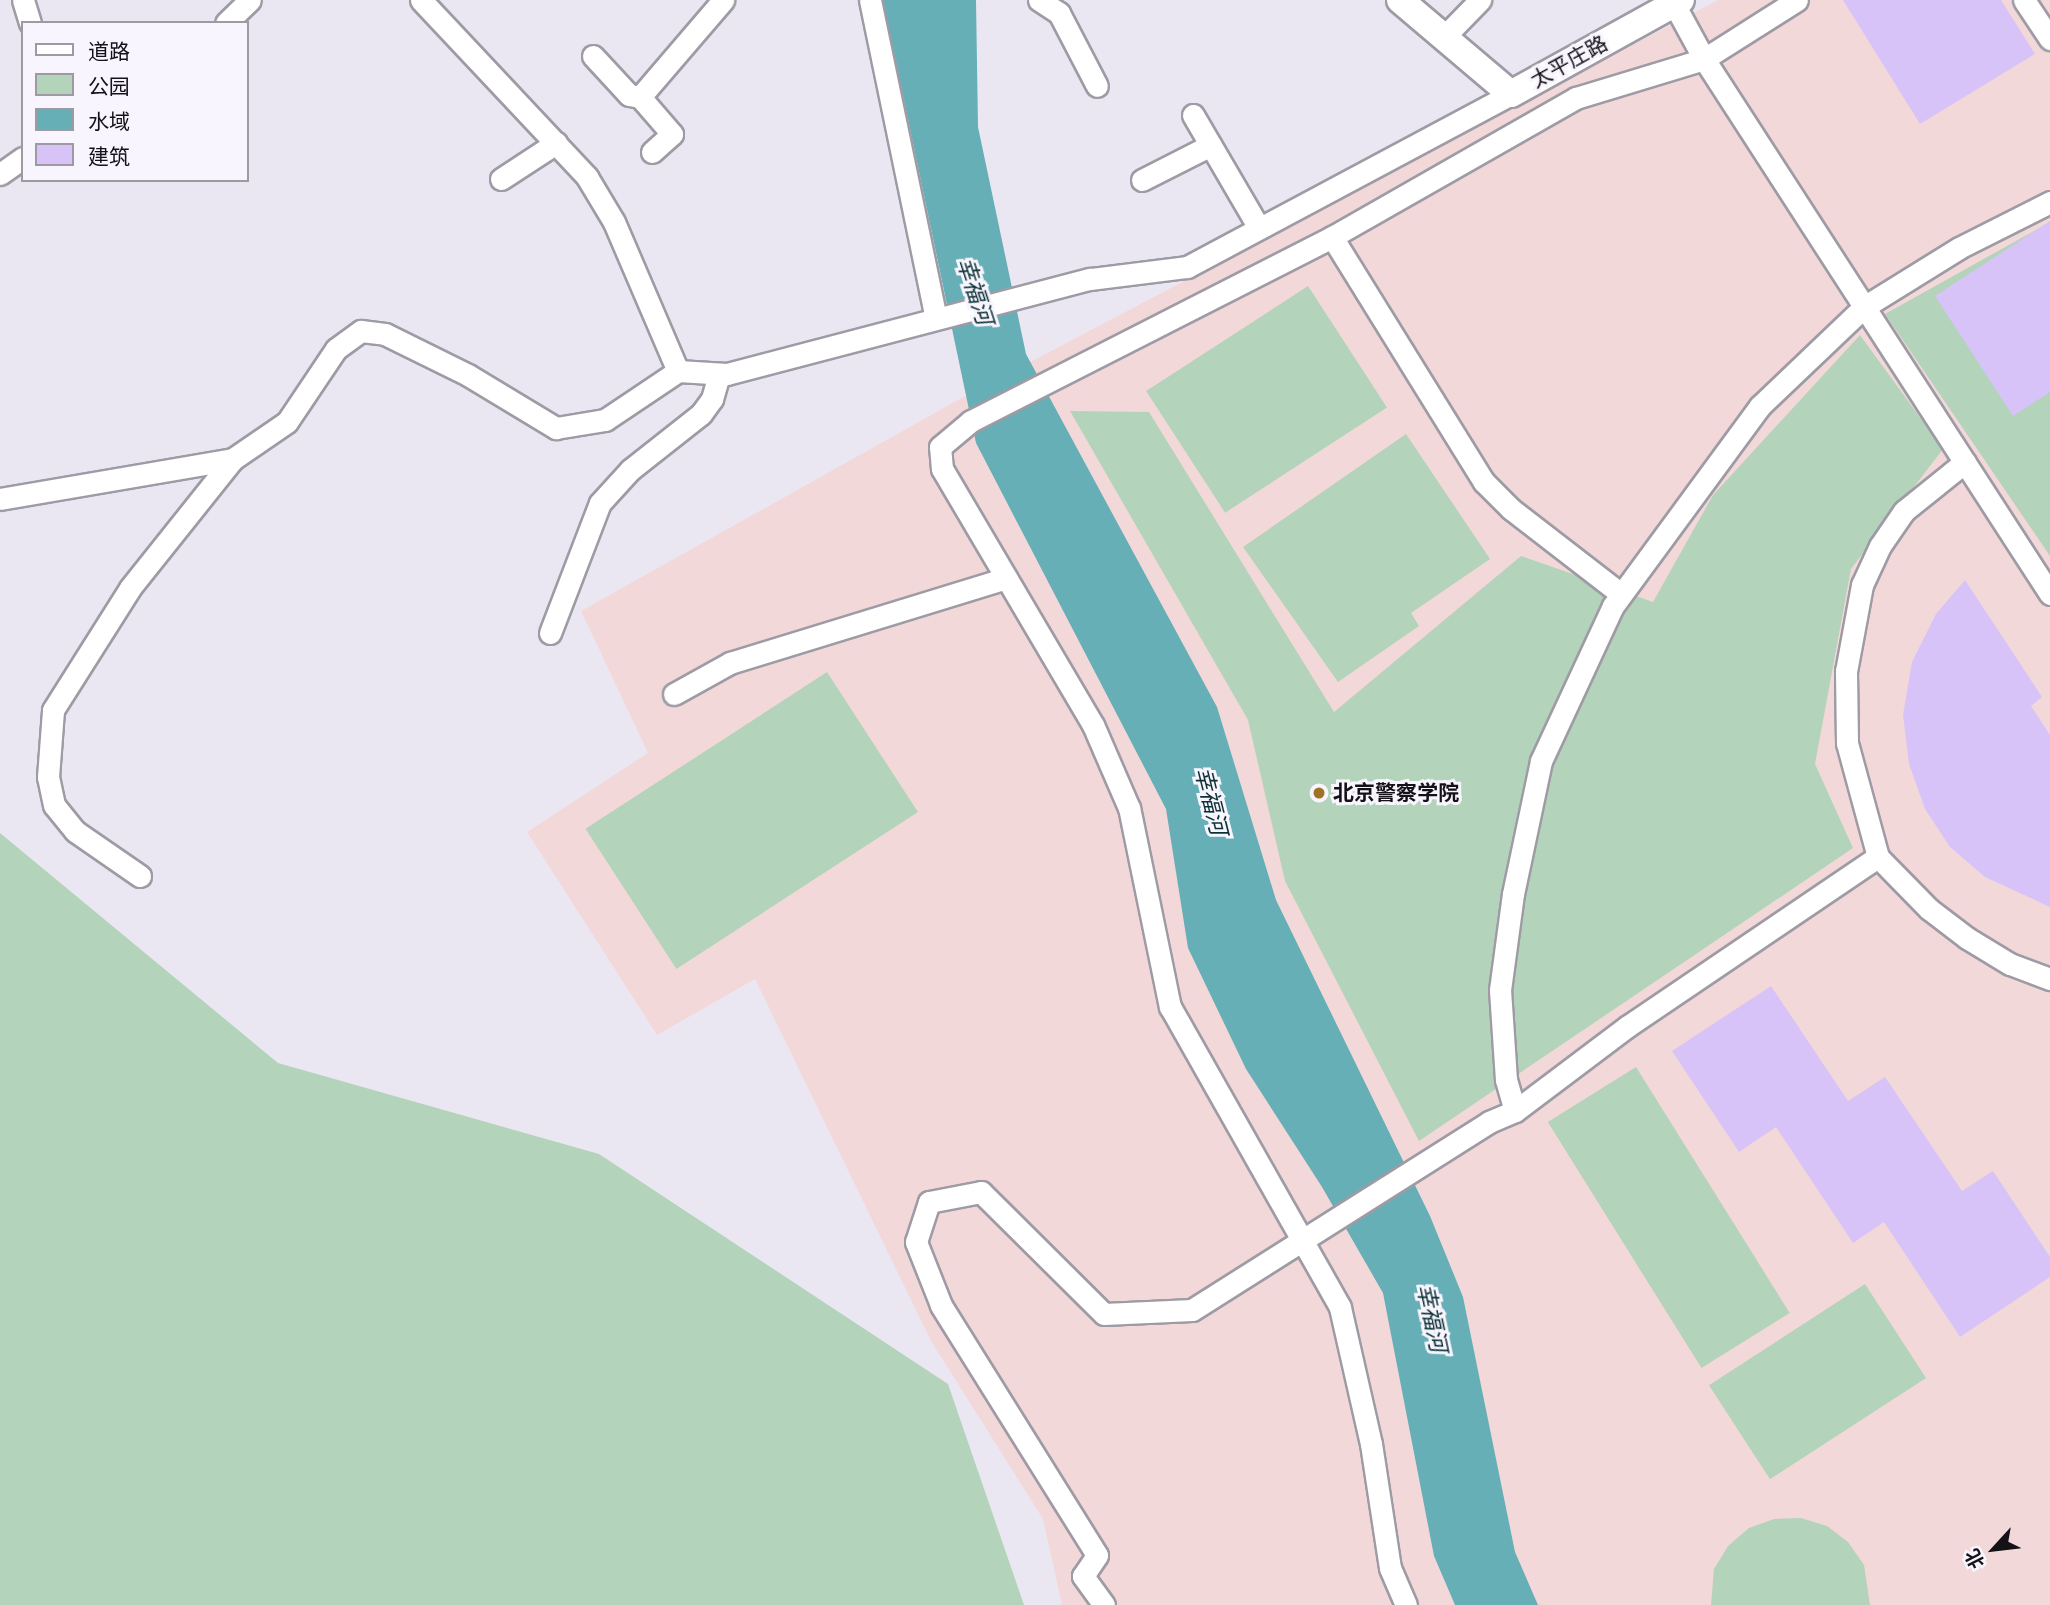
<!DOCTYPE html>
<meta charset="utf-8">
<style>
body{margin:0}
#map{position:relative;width:2050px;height:1605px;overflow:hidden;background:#ebe7f2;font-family:"Fira Sans Condensed","Noto Sans SC",sans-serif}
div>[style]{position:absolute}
.education>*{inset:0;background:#f3d8d9}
.green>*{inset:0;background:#b4d3bb;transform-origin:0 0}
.water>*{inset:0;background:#66afb6}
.building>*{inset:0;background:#d7c3f7}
.roads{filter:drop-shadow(2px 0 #9e9ba5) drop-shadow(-2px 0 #9e9ba5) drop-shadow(0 2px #9e9ba5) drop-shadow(0 -2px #9e9ba5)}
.minor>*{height:21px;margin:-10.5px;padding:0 10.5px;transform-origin:10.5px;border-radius:10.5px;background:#fff}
.tertiary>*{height:26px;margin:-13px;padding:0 13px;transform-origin:13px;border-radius:13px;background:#fff}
.dots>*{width:19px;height:19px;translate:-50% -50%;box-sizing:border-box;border:4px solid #f8f5fe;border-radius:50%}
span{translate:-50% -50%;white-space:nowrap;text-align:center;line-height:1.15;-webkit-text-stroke:6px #f8f5fe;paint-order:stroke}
.street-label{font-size:21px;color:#141216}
.poi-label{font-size:21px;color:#141216;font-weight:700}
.left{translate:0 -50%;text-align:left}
.water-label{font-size:23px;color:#0b3134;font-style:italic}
.legend{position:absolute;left:21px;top:21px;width:228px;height:161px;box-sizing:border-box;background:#f8f5fe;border:2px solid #9d9aa1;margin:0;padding:9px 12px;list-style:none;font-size:21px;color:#141216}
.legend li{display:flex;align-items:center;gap:14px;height:35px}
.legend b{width:35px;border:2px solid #9d9aa1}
.north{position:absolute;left:1959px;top:1514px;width:70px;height:70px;-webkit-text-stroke:5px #f8f5fe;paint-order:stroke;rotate:243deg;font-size:19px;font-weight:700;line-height:28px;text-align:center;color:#141216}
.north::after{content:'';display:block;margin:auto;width:24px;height:32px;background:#141216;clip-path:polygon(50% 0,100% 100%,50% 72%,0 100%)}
</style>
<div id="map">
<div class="education">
<div style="clip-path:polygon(1718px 0,2050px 0,2050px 1605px,1062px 1605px,1043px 1519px,931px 1341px,755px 979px,657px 1035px,527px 832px,648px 753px,581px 611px,958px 400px)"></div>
</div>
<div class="green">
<div style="clip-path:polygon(2050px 222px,2050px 556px,1885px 314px)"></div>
<div style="left:1308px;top:286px;width:145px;height:193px;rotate:57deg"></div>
<div style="clip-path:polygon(1860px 335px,1943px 449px,1851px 569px,1815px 764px,1853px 848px,1419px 1141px,1285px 881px,1248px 720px,1070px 411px,1149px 412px,1334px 712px,1521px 556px,1653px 602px,1713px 495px)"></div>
<div style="clip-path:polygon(1406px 434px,1490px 559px,1411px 613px,1419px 626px,1338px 682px,1243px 547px)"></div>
<div style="left:827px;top:672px;width:167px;height:288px;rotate:57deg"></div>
<div style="clip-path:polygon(0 833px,278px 1063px,599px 1154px,948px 1384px,1024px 1605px,0 1605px)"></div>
<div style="left:1636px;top:1067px;width:290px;height:104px;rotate:58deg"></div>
<div style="left:1865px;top:1284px;width:112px;height:186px;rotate:57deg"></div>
<div style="clip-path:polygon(1801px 1518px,1827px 1526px,1848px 1542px,1864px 1565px,1870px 1605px,1711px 1605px,1714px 1569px,1728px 1546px,1749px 1528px,1774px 1519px)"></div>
</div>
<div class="water">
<div style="clip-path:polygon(883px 0,976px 0,978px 127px,1026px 354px,1217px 707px,1276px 900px,1430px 1216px,1463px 1297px,1515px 1552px,1538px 1605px,1455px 1605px,1434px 1556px,1383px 1293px,1322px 1187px,1246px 1069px,1188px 948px,1166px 809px,976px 443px)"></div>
</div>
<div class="building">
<div style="clip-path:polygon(1843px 0,2001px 0,2035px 54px,1920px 124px)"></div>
<div style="clip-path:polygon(2050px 221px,2050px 392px,2013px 416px,1935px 296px)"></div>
<div style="clip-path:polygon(1965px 580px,2042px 697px,2031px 706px,2050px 735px,2050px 907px,1985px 877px,1950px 847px,1925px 809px,1909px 764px,1903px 715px,1912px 662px,1936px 614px)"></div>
<div style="clip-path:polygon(1771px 986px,1848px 1101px,1885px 1077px,1962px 1191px,1993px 1171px,2050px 1257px,2050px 1277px,1960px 1337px,1884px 1222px,1853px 1243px,1776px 1127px,1739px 1152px,1672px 1051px)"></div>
</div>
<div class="roads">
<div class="minor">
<div style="left:23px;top:0;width:24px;rotate:73deg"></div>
<div style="left:421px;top:0;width:243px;rotate:46.8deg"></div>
<div style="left:587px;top:177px;width:52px;rotate:59deg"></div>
<div style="left:614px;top:222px;width:162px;rotate:66.8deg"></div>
<div style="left:870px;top:0;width:325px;rotate:78.3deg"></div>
<div style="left:1039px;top:0;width:24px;rotate:33deg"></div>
<div style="left:1059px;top:13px;width:82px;rotate:62.5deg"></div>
<div style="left:2024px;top:0;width:47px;rotate:56.3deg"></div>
<div style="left:1674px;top:4px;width:63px;rotate:61.4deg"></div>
<div style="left:1704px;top:59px;width:637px;rotate:57.11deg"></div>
<div style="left:226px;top:23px;width:33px;rotate:-44deg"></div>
<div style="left:1444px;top:37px;width:52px;rotate:-45.8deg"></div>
<div style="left:593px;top:56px;width:53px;rotate:47.3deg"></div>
<div style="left:629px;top:95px;width:11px;rotate:10deg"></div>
<div style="left:1193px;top:115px;width:131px;rotate:59.7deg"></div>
<div style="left:652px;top:152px;width:27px;rotate:-42deg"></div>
<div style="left:672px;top:134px;width:49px;rotate:-130.9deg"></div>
<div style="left:640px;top:97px;width:128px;rotate:-49.4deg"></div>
<div style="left:0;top:174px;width:28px;rotate:-35deg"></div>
<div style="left:501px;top:179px;width:66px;rotate:-33.2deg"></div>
<div style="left:1142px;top:180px;width:77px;rotate:-26.9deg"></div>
<div style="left:1332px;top:237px;width:288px;rotate:58.2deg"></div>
<div style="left:1484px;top:482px;width:38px;rotate:45deg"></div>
<div style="left:1511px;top:509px;width:139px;rotate:37.7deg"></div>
<div style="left:1965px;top:462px;width:78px;rotate:141.2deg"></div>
<div style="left:1904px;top:511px;width:42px;rotate:124.4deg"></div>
<div style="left:1880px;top:546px;width:43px;rotate:114.8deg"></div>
<div style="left:1862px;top:585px;width:87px;rotate:100.5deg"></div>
<div style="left:1846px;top:671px;width:72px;rotate:89.2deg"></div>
<div style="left:1847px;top:743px;width:118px;rotate:74.8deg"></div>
<div style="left:1878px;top:857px;width:73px;rotate:45.6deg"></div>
<div style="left:1929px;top:909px;width:48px;rotate:37.3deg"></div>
<div style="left:1967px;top:938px;width:50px;rotate:31.2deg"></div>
<div style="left:2010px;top:964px;width:43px;rotate:20.6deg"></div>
<div style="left:0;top:499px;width:236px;rotate:-9.7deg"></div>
<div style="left:550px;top:633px;width:139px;rotate:-69deg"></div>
<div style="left:600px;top:503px;width:45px;rotate:-47.7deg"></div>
<div style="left:630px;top:470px;width:90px;rotate:-38.3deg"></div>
<div style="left:701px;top:414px;width:19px;rotate:-54deg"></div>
<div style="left:712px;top:399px;width:26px;rotate:-74deg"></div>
<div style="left:674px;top:694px;width:64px;rotate:-29deg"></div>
<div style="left:730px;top:663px;width:289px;rotate:-17.1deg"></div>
<div style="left:140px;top:876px;width:79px;rotate:-145.3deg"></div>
<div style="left:75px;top:831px;width:33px;rotate:-129deg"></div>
<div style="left:54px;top:805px;width:29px;rotate:-102deg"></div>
<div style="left:48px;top:777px;width:67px;rotate:-85.7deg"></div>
<div style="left:53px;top:710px;width:144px;rotate:-57.7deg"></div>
<div style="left:130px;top:588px;width:165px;rotate:-51.4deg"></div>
<div style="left:233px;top:459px;width:65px;rotate:-34.4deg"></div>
<div style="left:287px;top:422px;width:88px;rotate:-56.1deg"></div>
<div style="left:336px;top:349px;width:31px;rotate:-36deg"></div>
<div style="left:361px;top:331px;width:24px;rotate:7deg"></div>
<div style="left:385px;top:334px;width:93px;rotate:26.3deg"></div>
<div style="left:468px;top:375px;width:103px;rotate:31.1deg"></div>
<div style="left:556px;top:428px;width:50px;rotate:-9.3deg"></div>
<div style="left:605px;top:420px;width:88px;rotate:-33.9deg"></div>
<div style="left:678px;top:371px;width:49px;rotate:3.5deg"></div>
<div style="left:727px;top:374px;width:375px;rotate:-14.7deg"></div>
<div style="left:1090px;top:279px;width:98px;rotate:-7.1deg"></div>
<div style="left:1187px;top:267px;width:367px;rotate:-28.1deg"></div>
<div style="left:1515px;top:1111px;width:32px;rotate:-106deg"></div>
<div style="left:1506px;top:1080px;width:90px;rotate:-93.8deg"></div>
<div style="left:1500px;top:990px;width:97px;rotate:-82.3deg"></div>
<div style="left:1513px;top:894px;width:136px;rotate:-78.1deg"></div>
<div style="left:1541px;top:761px;width:171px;rotate:-65.1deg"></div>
<div style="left:1613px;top:606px;width:248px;rotate:-53.7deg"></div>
<div style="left:1760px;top:406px;width:144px;rotate:-43.6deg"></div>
<div style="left:1864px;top:307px;width:112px;rotate:-31.8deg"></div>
<div style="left:1959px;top:248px;width:102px;rotate:-26.8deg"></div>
<div style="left:1104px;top:1605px;width:36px;rotate:-126deg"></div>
<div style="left:1083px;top:1576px;width:25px;rotate:-56deg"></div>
<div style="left:1097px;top:1555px;width:295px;rotate:-122deg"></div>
<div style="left:941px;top:1305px;width:68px;rotate:-111.6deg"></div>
<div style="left:916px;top:1242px;width:42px;rotate:-72deg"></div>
<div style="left:929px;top:1202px;width:53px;rotate:-10.9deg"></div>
<div style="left:981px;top:1192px;width:173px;rotate:44.8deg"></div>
<div style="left:1104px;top:1314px;width:88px;rotate:-2.6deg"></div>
<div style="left:1192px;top:1310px;width:352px;rotate:-32.3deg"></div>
<div style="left:1489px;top:1122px;width:28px;rotate:-23deg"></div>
<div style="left:1515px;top:1111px;width:141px;rotate:-37deg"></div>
<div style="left:1628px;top:1026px;width:302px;rotate:-34.1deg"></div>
<div style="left:1406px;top:1605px;width:40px;rotate:-113.4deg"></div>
<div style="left:1390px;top:1568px;width:125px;rotate:-98.7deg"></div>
<div style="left:1371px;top:1444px;width:140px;rotate:-102.8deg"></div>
<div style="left:1340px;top:1307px;width:345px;rotate:-119.5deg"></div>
<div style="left:1170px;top:1007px;width:203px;rotate:-101.6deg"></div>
<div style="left:1129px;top:808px;width:90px;rotate:-113.4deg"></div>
<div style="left:1093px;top:725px;width:297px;rotate:-120.5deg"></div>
<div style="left:942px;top:469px;width:22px;rotate:-95deg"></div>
<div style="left:940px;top:447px;width:40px;rotate:-40deg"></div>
<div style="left:971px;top:421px;width:405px;rotate:-27deg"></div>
<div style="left:1332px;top:237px;width:281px;rotate:-29.7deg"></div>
<div style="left:1576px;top:98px;width:134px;rotate:-16.9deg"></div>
<div style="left:1704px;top:59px;width:110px;rotate:-32.4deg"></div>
</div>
<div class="tertiary">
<div style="left:1400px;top:0;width:145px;rotate:40.3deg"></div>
<div style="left:1511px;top:94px;width:194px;rotate:-28.9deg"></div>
</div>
</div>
<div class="dots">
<div style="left:1319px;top:793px;background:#9d7422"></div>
</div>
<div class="street-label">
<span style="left:1569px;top:62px;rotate:-29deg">太平庄路</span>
</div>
<div class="poi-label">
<span class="left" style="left:1333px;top:793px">北京警察学院</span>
</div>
<div class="water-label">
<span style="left:975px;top:291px;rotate:72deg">幸福河</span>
<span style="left:1211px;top:801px;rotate:76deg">幸福河</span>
<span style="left:1432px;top:1318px;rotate:78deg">幸福河</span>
</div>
<ul class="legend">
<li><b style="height:9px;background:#fff"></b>道路</li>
<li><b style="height:19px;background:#b4d3bb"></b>公园</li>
<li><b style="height:19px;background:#66afb6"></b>水域</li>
<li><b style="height:19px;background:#d7c3f7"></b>建筑</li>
</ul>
<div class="north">北</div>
</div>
